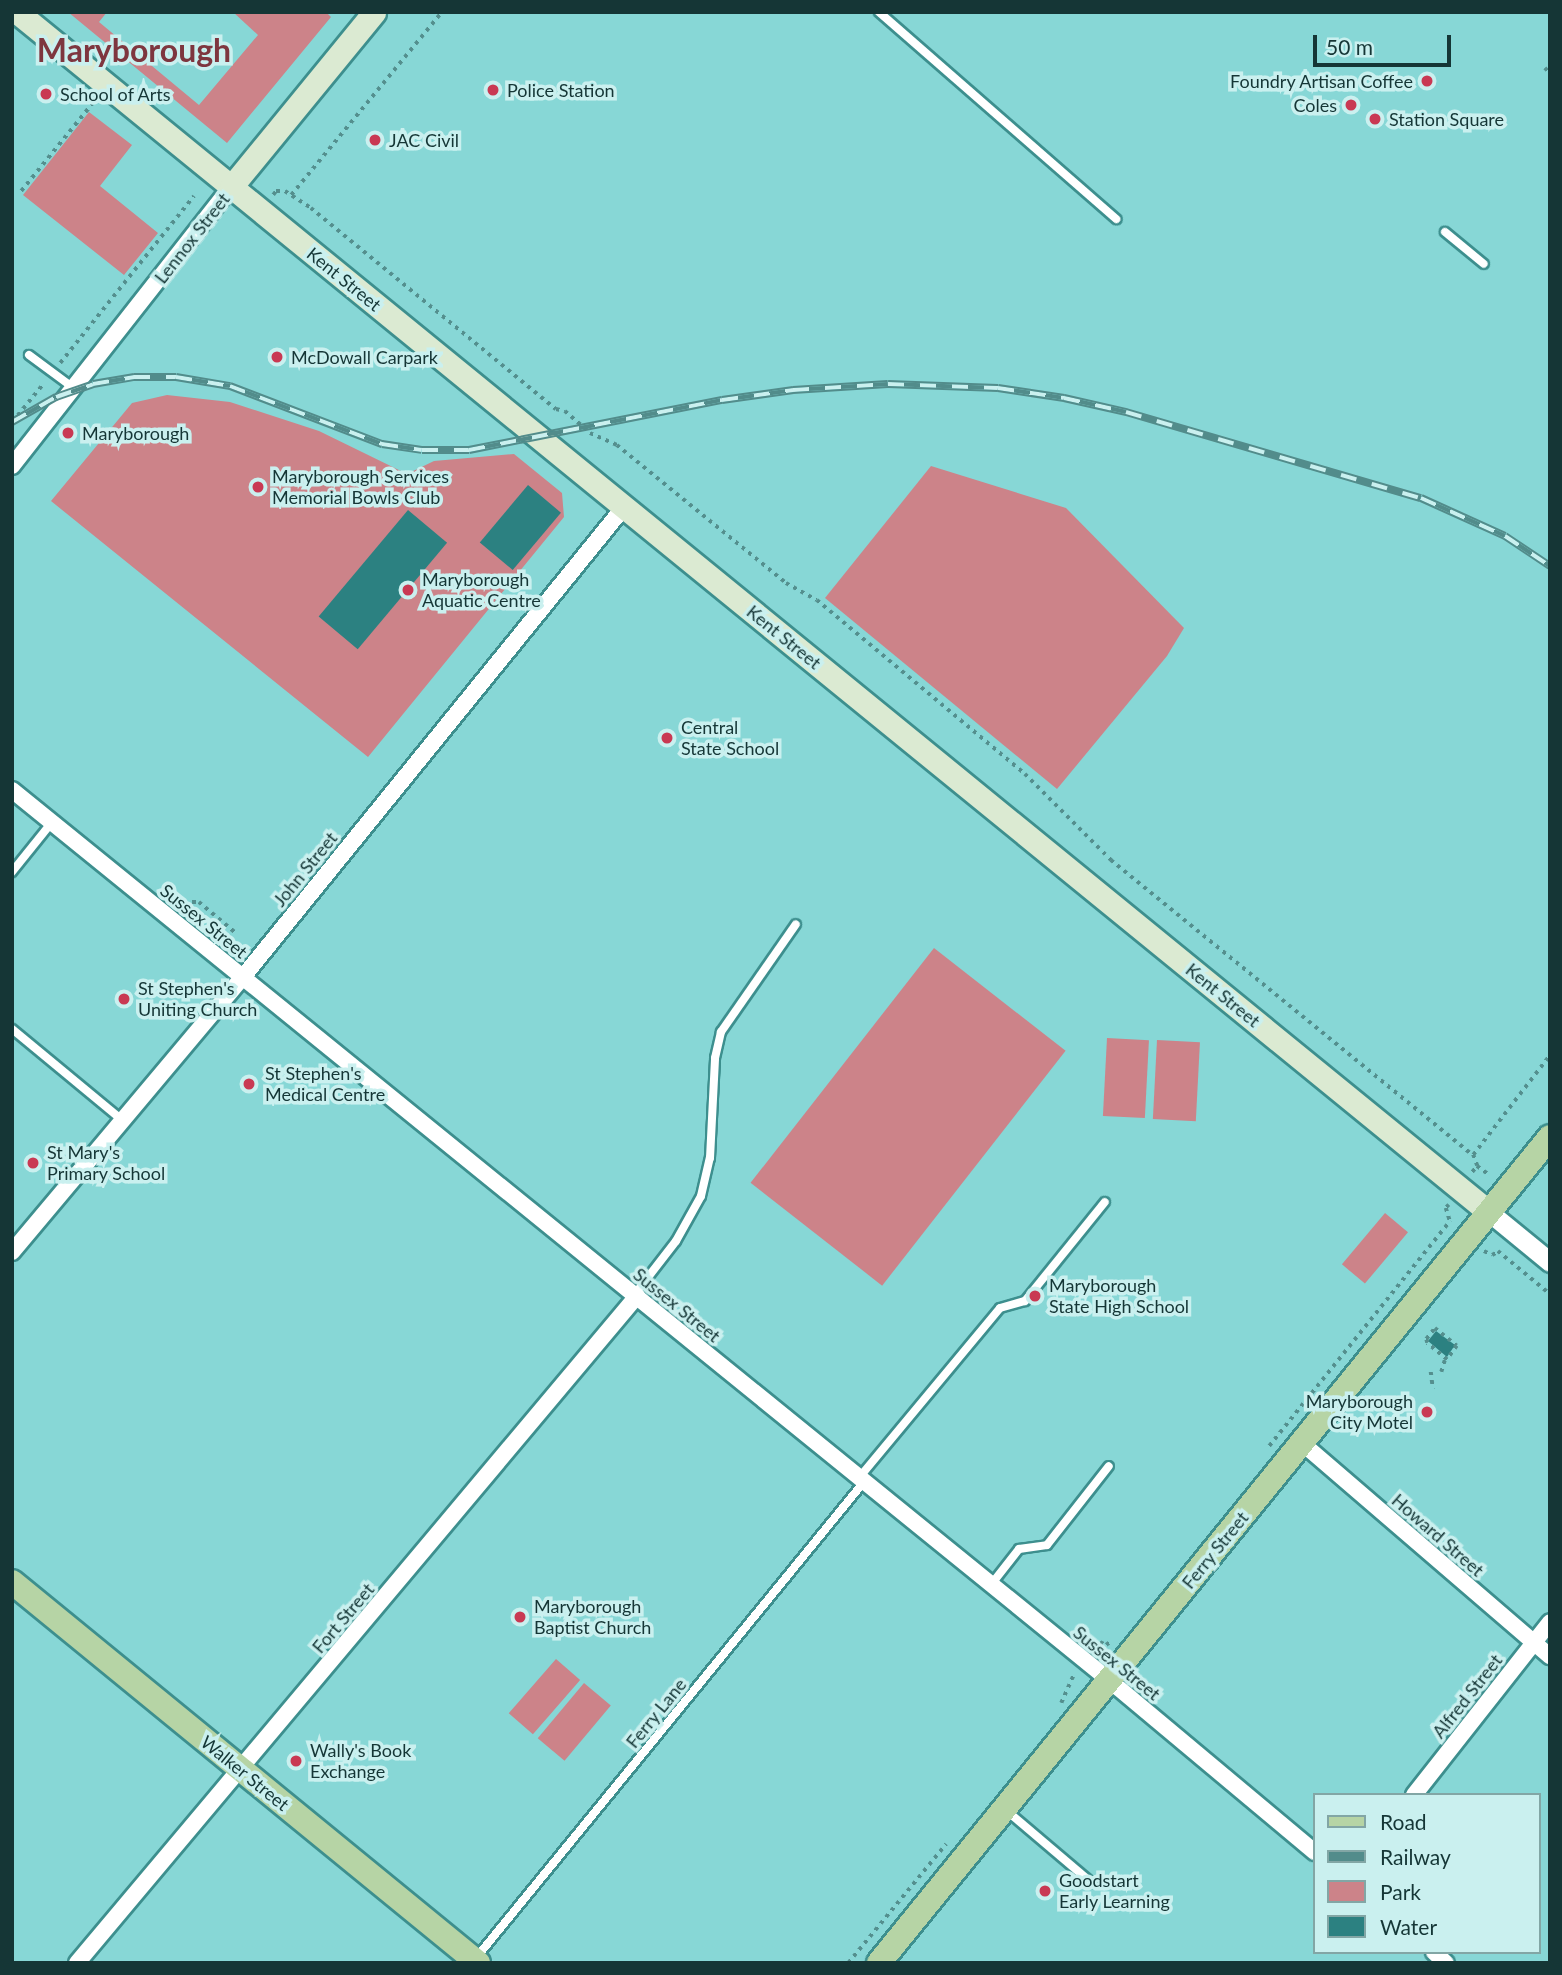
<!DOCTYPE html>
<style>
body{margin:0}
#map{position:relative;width:1562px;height:1975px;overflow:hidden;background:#87d7d6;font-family:Lato,sans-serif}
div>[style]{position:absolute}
.green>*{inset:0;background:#cc8389;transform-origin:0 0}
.water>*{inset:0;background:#2c8181;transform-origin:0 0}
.path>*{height:3.5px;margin-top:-1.75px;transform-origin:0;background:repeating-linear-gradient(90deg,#548f8e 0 3.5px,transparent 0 8.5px)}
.roads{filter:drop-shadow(2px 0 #3d8f8e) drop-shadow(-2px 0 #3d8f8e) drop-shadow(0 2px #3d8f8e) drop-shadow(0 -2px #3d8f8e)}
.service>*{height:8px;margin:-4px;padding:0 4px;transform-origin:4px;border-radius:4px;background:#fff}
.minor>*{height:16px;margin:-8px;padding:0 8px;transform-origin:8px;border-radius:8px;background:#fff}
.tertiary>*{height:19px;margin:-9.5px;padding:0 9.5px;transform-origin:9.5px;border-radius:9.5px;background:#fff}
.secondary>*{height:23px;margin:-11.5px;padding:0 11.5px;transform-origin:11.5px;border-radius:11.5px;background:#dbead2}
.primary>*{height:24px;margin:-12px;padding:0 12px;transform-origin:12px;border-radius:12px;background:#b6d4a5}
.rail>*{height:8px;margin-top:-4px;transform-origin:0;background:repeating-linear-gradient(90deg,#caf0ef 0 16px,#528c8b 0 32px);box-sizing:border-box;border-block:2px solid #528c8b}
.dots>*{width:19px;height:19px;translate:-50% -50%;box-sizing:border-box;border:4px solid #caf0ef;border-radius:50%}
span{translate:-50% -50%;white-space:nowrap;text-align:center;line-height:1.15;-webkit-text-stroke:7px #caf0ef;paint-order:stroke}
.poi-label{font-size:18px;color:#153636}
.right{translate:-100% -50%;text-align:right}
.left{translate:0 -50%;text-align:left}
.street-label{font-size:18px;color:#153636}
.town-label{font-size:32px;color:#7e363f;font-weight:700}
.frame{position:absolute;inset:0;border:14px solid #153636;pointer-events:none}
.legend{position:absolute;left:1313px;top:1793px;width:228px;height:161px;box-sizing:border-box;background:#caf0ef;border:2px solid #82a6a5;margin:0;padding:9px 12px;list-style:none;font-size:21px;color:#153636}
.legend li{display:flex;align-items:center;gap:14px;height:35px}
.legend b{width:35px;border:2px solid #82a6a5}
.scale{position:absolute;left:1313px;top:35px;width:138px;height:32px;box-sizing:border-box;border:4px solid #153636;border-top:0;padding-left:9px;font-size:21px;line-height:24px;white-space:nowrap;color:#153636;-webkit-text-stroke:5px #caf0ef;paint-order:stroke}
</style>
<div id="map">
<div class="green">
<div style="clip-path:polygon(68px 12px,107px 12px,99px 22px,199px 105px,258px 35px,233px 12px,326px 12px,331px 17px,227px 143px)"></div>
<div style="clip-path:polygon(89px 112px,132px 145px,100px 186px,158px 233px,124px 275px,23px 195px)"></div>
<div style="clip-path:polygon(167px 395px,230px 402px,319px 431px,407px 474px,434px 461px,514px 454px,562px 493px,564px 517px,368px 757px,51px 501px,132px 403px)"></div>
<div style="clip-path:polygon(931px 466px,1066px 508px,1184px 628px,1167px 656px,1057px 789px,825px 598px)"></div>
<div style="left:934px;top:948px;width:167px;height:298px;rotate:38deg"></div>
<div style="left:1107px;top:1038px;width:42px;height:78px;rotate:3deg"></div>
<div style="left:1157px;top:1040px;width:43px;height:79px;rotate:3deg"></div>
<div style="left:1385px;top:1213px;width:30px;height:67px;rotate:40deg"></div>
<div style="left:556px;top:1659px;width:32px;height:72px;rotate:41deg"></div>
<div style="left:584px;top:1683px;width:35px;height:72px;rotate:40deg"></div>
</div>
<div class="water">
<div style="left:528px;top:485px;width:43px;height:75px;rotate:40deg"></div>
<div style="left:408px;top:510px;width:51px;height:139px;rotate:40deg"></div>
<div style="clip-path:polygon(1436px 1331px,1455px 1345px,1447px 1357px,1428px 1341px)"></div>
</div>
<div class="path">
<div style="left:1545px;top:68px;width:7px;rotate:45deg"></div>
<div style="left:21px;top:191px;width:112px;rotate:-50.8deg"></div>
<div style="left:273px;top:195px;width:5px;rotate:-53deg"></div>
<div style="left:276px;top:191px;width:9px"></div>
<div style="left:285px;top:191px;width:31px;rotate:33deg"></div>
<div style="left:311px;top:208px;width:317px;rotate:39.4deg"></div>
<div style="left:556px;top:409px;width:9px;rotate:13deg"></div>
<div style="left:565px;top:411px;width:33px;rotate:41deg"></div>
<div style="left:590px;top:433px;width:30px;rotate:24deg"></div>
<div style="left:617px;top:445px;width:218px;rotate:39.2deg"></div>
<div style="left:786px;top:583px;width:35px;rotate:29deg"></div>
<div style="left:817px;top:600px;width:271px;rotate:39.9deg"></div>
<div style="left:1025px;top:774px;width:122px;rotate:45deg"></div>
<div style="left:1111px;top:860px;width:467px;rotate:39.2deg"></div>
<div style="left:291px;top:195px;width:237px;rotate:-50.5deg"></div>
<div style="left:60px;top:363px;width:214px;rotate:-51.3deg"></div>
<div style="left:12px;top:422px;width:50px;rotate:-50.6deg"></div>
<div style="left:192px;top:902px;width:7px"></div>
<div style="left:199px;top:902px;width:50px;rotate:40.1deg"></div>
<div style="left:1477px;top:1166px;width:14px;rotate:36deg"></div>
<div style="left:1472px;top:1172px;width:8px;rotate:-50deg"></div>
<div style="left:1477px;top:1166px;width:12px;rotate:-110deg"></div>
<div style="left:1473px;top:1155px;width:126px;rotate:-52.4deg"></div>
<div style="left:1449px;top:1205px;width:4px;rotate:135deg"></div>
<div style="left:1446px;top:1208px;width:14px;rotate:73deg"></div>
<div style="left:1484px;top:1251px;width:9px;rotate:27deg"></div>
<div style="left:1492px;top:1255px;width:8px;rotate:-30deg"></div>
<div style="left:1498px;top:1251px;width:67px;rotate:39.6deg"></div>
<div style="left:1435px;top:1328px;width:28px;rotate:39deg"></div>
<div style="left:1457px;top:1346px;width:17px;rotate:126deg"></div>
<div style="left:1447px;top:1360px;width:26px;rotate:-140deg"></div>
<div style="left:1427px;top:1343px;width:4px;rotate:-104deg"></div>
<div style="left:1426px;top:1339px;width:14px;rotate:-51deg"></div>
<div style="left:1431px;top:1372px;width:17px;rotate:83deg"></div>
<div style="left:1441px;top:1372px;width:14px;rotate:-73deg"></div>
<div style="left:1269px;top:1446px;width:289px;rotate:-51.2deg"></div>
<div style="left:1095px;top:1648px;width:8px;rotate:-50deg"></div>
<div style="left:1100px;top:1642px;width:7px;rotate:27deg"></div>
<div style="left:1106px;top:1645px;width:5px;rotate:-37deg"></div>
<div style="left:1061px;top:1703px;width:30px;rotate:-66deg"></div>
<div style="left:848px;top:1963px;width:154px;rotate:-50.5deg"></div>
</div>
<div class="roads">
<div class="service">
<div style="left:879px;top:12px;width:315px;rotate:41.1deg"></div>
<div style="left:1445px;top:232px;width:50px;rotate:39.4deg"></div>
<div style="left:29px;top:355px;width:57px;rotate:36.5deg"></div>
<div style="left:12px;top:872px;width:64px;rotate:-51.3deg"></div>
<div style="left:12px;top:1029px;width:143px;rotate:39.6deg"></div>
<div style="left:635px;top:1294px;width:67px;rotate:-52.3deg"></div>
<div style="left:676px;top:1241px;width:51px;rotate:-60.9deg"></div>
<div style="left:701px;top:1196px;width:39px;rotate:-77deg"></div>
<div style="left:710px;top:1158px;width:100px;rotate:-87.1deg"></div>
<div style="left:715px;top:1058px;width:27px;rotate:-77deg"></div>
<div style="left:721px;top:1032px;width:131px;rotate:-55.2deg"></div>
<div style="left:858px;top:1479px;width:222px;rotate:-50.3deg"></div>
<div style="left:1000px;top:1308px;width:26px;rotate:-16deg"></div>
<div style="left:1025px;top:1301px;width:127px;rotate:-51.1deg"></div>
<div style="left:990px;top:1586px;width:47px;rotate:-51.9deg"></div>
<div style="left:1019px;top:1549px;width:28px;rotate:-8deg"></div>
<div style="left:1047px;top:1545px;width:100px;rotate:-51.9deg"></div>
<div style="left:1007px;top:1811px;width:111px;rotate:40.3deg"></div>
<div style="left:476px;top:1958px;width:613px;rotate:-50.83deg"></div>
</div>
<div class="minor">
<div style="left:12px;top:466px;width:355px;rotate:-51.9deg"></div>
<div style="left:12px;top:790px;width:1413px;rotate:39.05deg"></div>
<div style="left:1109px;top:1680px;width:268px;rotate:39.9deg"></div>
<div style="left:12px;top:1252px;width:359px;rotate:-50deg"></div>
<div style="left:243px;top:977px;width:605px;rotate:-50.97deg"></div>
<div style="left:1302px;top:1443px;width:327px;rotate:40.7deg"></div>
<div style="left:1414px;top:1795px;width:220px;rotate:-51.8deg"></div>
<div style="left:1434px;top:1952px;width:16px;rotate:43deg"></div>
<div style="left:77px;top:1963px;width:871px;rotate:-49.98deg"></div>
</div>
<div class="tertiary">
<div style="left:1489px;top:1212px;width:79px;rotate:39.3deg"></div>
</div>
<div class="secondary">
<div style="left:17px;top:12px;width:1899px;rotate:39.19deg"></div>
<div style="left:231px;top:187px;width:226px;rotate:-50.7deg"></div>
</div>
<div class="primary">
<div style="left:12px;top:1582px;width:602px;rotate:39.27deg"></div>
<div style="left:879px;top:1963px;width:1064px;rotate:-50.91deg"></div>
</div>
</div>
<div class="rail">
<div style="left:12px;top:422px;width:51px;rotate:-29.6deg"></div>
<div style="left:56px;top:397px;width:39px;rotate:-19deg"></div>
<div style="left:93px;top:384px;width:42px;rotate:-9.7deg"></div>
<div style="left:134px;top:377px;width:42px"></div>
<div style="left:176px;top:377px;width:55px;rotate:9.5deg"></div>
<div style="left:230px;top:386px;width:163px;rotate:20.9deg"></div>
<div style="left:382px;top:444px;width:40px;rotate:8.5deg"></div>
<div style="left:422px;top:450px;width:47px"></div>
<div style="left:469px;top:450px;width:258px;rotate:-11.2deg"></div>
<div style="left:722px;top:400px;width:72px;rotate:-8deg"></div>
<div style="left:793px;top:390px;width:95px;rotate:-3.6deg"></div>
<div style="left:888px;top:384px;width:110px;rotate:2.1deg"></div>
<div style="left:998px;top:388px;width:67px;rotate:8.6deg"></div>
<div style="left:1064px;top:398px;width:64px;rotate:12.7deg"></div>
<div style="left:1126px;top:412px;width:307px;rotate:16.3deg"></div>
<div style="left:1421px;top:498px;width:92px;rotate:24.3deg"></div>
<div style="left:1505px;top:536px;width:54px;rotate:33.7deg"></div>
</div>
<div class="dots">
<div style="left:1427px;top:81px;background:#c93953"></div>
<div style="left:493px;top:90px;background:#c93953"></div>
<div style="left:46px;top:94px;background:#c93953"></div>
<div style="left:1351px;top:105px;background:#c93953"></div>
<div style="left:1375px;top:119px;background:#c93953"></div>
<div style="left:375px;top:140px;background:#c93953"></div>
<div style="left:277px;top:357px;background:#c93953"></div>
<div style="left:68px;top:433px;background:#c93953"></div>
<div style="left:258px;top:487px;background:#c93953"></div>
<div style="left:408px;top:590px;background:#c93953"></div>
<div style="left:667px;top:738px;background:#c93953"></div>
<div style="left:124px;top:999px;background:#c93953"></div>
<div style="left:249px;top:1084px;background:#c93953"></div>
<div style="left:33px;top:1163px;background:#c93953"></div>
<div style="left:1035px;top:1296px;background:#c93953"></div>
<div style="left:1427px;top:1412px;background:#c93953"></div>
<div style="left:520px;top:1617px;background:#c93953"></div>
<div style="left:296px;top:1761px;background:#c93953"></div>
<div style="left:1045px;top:1891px;background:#c93953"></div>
</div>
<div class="poi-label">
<span class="right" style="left:1413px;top:81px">Foundry Artisan Coffee</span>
<span class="left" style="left:507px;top:90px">Police Station</span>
<span class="left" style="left:60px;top:94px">School of Arts</span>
<span class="right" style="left:1337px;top:105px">Coles</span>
<span class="left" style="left:1389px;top:119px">Station Square</span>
<span class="left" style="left:389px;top:140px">JAC Civil</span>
<span class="left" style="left:291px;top:357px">McDowall Carpark</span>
<span class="left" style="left:82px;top:433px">Maryborough</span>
<span class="left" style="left:272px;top:487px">Maryborough Services<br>Memorial Bowls Club</span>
<span class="left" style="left:422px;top:590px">Maryborough<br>Aquatic Centre</span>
<span class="left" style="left:681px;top:738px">Central<br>State School</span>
<span class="left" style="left:138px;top:999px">St Stephen's<br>Uniting Church</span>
<span class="left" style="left:265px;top:1084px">St Stephen's<br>Medical Centre</span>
<span class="left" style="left:47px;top:1163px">St Mary's<br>Primary School</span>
<span class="left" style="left:1049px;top:1296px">Maryborough<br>State High School</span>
<span class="right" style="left:1413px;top:1412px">Maryborough<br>City Motel</span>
<span class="left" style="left:534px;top:1617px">Maryborough<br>Baptist Church</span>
<span class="left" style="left:310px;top:1761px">Wally's Book<br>Exchange</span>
<span class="left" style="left:1059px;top:1891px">Goodstart<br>Early Learning</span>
</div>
<div class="street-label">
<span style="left:192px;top:238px;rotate:-52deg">Lennox Street</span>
<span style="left:344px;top:279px;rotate:39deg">Kent Street</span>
<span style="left:784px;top:637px;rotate:39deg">Kent Street</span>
<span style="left:305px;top:869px;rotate:-51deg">John Street</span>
<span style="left:204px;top:921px;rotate:39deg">Sussex Street</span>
<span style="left:1223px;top:995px;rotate:39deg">Kent Street</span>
<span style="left:677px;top:1305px;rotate:39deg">Sussex Street</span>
<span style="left:1438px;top:1535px;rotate:41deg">Howard Street</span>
<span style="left:1215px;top:1550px;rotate:-51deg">Ferry Street</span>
<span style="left:343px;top:1618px;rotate:-50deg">Fort Street</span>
<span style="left:1117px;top:1663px;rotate:39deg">Sussex Street</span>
<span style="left:1467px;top:1696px;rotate:-52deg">Alfred Street</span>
<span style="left:656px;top:1713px;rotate:-51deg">Ferry Lane</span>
<span style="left:245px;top:1773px;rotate:39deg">Walker Street</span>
</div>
<div class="town-label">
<span style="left:134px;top:50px">Maryborough</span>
</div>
<div class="frame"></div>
<ul class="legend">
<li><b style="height:9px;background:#b6d4a5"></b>Road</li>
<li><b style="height:9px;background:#528c8b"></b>Railway</li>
<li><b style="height:19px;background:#cc8389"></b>Park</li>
<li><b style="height:19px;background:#2c8181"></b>Water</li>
</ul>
<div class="scale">50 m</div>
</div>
